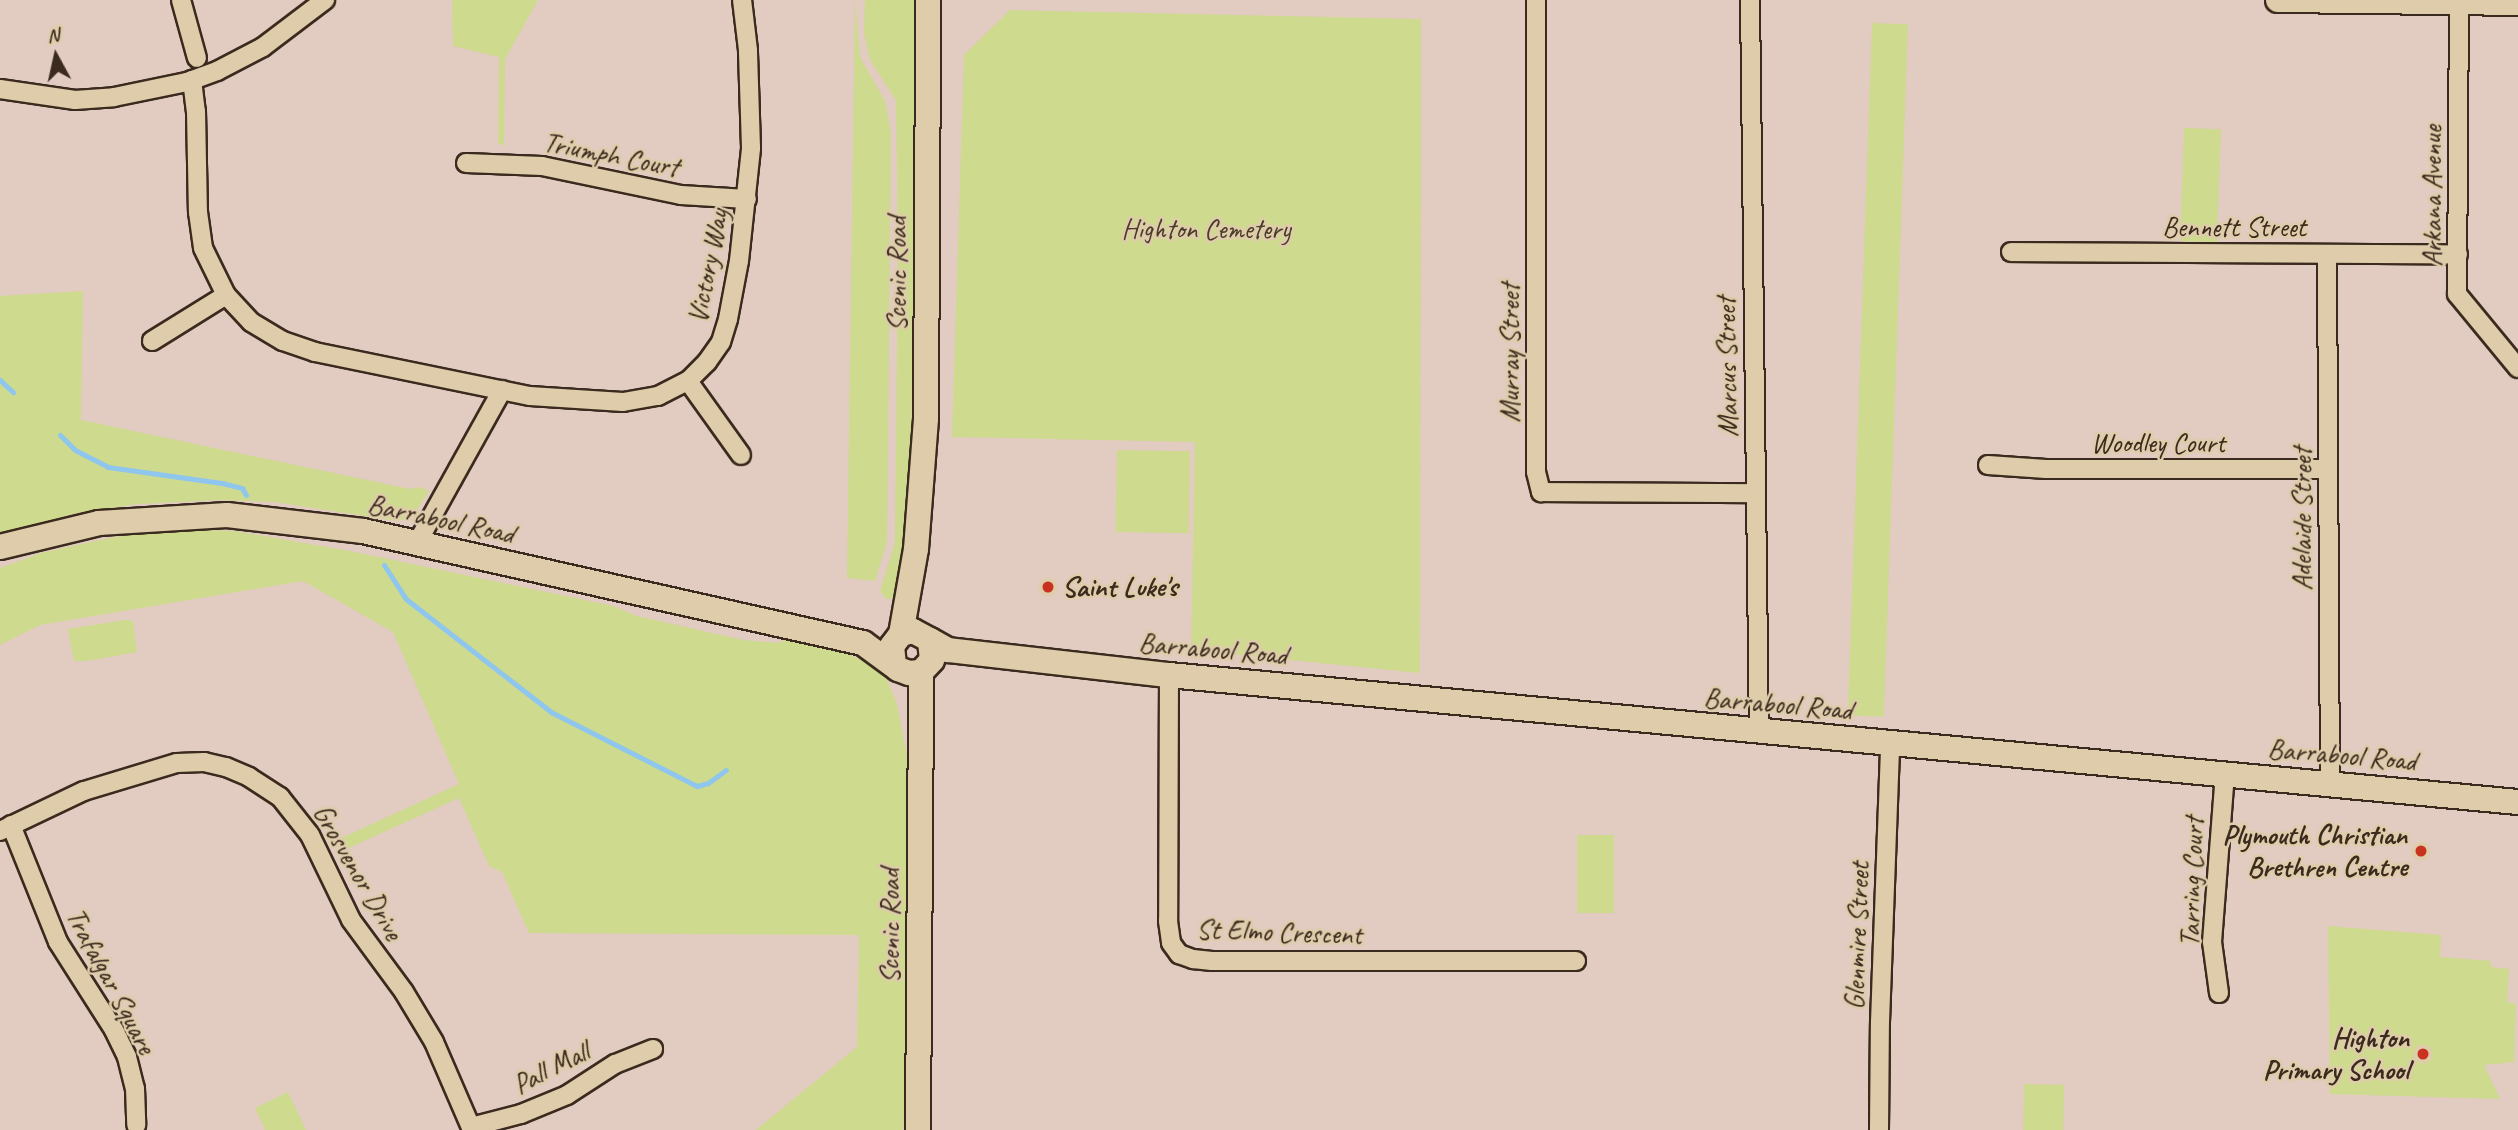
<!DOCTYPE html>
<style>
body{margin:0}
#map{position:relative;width:2518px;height:1130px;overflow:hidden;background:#e2cbc0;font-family:Caveat,sans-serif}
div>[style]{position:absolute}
.green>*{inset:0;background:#ceda8d;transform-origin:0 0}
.stream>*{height:5px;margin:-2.5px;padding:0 2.5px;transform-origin:2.5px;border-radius:2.5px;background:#8fc6ed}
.roads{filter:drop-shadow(2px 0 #3b2a1e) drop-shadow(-2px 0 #3b2a1e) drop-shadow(0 2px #3b2a1e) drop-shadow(0 -2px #3b2a1e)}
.street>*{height:18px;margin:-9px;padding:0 9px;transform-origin:9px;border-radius:9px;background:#deccaa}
.secondary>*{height:24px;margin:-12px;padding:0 12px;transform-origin:12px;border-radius:12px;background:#deccaa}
.dots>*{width:19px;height:19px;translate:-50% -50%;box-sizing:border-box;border:4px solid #deccaa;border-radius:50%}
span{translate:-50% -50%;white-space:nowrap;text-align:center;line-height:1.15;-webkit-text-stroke:5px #deccaa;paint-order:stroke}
.street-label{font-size:28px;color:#3b2a1e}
.park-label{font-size:28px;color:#4a3c29}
.poi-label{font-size:28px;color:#3b2a1e;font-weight:700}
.left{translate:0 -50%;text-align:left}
.right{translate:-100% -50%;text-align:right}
.north{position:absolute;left:21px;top:21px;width:70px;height:70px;-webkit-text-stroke:5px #deccaa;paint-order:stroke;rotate:352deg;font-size:19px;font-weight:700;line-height:28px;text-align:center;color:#3b2a1e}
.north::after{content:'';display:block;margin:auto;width:24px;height:32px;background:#3b2a1e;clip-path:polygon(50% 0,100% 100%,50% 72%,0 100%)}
</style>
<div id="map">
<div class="green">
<div style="clip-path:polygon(452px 0,538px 0,505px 59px,504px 146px,498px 143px,499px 57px,453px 46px)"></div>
<div style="clip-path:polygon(855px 0,860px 57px,885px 101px,891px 134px,887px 541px,875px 581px,847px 578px)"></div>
<div style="clip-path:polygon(865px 0,917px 0,910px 535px,898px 598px,886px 599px,880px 591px,895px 543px,898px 248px,896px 100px,870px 60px,864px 33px)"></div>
<div style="clip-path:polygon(1010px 10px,1421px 19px,1420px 673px,1191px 650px,1195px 442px,952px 437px,964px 55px)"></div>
<div style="left:1872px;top:23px;width:36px;height:693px;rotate:2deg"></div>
<div style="left:2184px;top:128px;width:37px;height:113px;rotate:2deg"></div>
<div style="clip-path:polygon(83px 291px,81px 420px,410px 489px,420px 487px,429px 491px,413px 516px,398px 521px,274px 502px,220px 500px,138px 504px,73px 514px,0 535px,0 296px)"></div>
<div style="left:1117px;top:450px;width:73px;height:82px;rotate:1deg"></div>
<div style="clip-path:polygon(175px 529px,235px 531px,350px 551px,613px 606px,637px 616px,743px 640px,780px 643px,785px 639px,830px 647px,882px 668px,897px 704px,912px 783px,908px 1056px,903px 1130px,756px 1130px,857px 1047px,859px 935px,529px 933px,502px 872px,489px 866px,459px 798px,342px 851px,337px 840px,459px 784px,393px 632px,303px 581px,40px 625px,0 645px,0 568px,41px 553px,114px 537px)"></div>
<div style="clip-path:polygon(125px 620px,133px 621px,137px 652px,87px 661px,74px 661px,68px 629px)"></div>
<div style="left:1577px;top:835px;width:37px;height:78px"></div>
<div style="clip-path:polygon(2328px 926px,2441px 935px,2440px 957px,2491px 961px,2491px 967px,2509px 969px,2507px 1002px,2516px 1004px,2514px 1062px,2484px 1065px,2500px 1099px,2330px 1094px)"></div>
<div style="left:2024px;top:1084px;width:40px;height:46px;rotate:1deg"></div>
<div style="clip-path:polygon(288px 1092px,306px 1130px,265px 1130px,255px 1108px)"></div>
</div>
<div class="stream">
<div style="left:0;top:380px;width:18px;rotate:43deg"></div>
<div style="left:60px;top:435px;width:21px;rotate:45deg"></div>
<div style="left:75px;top:450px;width:37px;rotate:27deg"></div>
<div style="left:108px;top:467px;width:115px;rotate:8deg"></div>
<div style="left:222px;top:483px;width:21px;rotate:14deg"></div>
<div style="left:242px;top:488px;width:8px;rotate:60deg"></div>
<div style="left:384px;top:565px;width:40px;rotate:57.1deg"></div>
<div style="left:406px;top:599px;width:184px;rotate:37.9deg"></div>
<div style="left:551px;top:712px;width:164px;rotate:26.9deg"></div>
<div style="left:697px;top:786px;width:11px;rotate:-15deg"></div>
<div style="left:708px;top:783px;width:22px;rotate:-36deg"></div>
</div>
<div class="roads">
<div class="street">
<div style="left:181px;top:0;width:60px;rotate:74.6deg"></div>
<div style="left:1536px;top:0;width:472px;rotate:90deg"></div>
<div style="left:1536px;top:472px;width:21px;rotate:76deg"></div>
<div style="left:1541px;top:492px;width:214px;rotate:0.3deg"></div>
<div style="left:1750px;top:0;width:733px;rotate:89.3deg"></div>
<div style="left:2459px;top:2px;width:292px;rotate:90.4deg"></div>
<div style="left:2457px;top:294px;width:96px;rotate:50.5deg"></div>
<div style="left:192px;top:80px;width:31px;rotate:83deg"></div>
<div style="left:196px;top:111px;width:101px;rotate:88.9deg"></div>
<div style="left:198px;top:212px;width:36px;rotate:82deg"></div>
<div style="left:203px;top:248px;width:52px;rotate:63.9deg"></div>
<div style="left:226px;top:295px;width:37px;rotate:47deg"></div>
<div style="left:251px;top:322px;width:37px;rotate:31deg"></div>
<div style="left:283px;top:341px;width:34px;rotate:19deg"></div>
<div style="left:315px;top:352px;width:219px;rotate:11.6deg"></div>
<div style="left:530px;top:396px;width:93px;rotate:3.7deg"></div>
<div style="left:623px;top:402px;width:36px;rotate:-10deg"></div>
<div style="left:658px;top:396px;width:34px;rotate:-27deg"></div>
<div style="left:688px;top:381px;width:27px;rotate:-45deg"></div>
<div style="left:707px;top:362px;width:24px;rotate:-55deg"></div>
<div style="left:721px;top:342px;width:24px;rotate:-73deg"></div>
<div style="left:728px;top:319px;width:59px;rotate:-79.3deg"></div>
<div style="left:739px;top:261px;width:114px;rotate:-83.9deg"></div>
<div style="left:751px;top:148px;width:98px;rotate:-91.8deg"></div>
<div style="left:748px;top:50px;width:50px;rotate:-96.8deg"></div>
<div style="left:0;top:89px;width:76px;rotate:8.3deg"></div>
<div style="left:75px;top:100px;width:39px;rotate:-4deg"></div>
<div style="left:114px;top:97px;width:75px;rotate:-11.6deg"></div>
<div style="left:187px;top:82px;width:32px;rotate:-20deg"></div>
<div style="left:217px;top:71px;width:52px;rotate:-27.6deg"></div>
<div style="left:263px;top:47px;width:78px;rotate:-37.2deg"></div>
<div style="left:466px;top:163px;width:76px;rotate:2.3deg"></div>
<div style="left:542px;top:166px;width:142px;rotate:11.8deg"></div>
<div style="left:681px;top:195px;width:66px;rotate:3.5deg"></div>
<div style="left:2011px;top:252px;width:447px;rotate:0.3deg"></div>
<div style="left:2327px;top:254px;width:529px;rotate:89.68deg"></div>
<div style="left:152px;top:341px;width:87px;rotate:-31.9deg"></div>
<div style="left:688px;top:381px;width:91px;rotate:54.4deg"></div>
<div style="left:1988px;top:465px;width:58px;rotate:3.9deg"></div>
<div style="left:2046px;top:469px;width:281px"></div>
<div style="left:417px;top:543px;width:175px;rotate:-60.9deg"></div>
<div style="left:1169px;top:675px;width:246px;rotate:90.2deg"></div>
<div style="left:1168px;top:921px;width:22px;rotate:82deg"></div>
<div style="left:1171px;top:943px;width:14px;rotate:54deg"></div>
<div style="left:1179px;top:954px;width:15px;rotate:20deg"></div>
<div style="left:1193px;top:959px;width:19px;rotate:6deg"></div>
<div style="left:1212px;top:961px;width:364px"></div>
<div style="left:11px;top:825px;width:126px;rotate:68.1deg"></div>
<div style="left:58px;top:942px;width:104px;rotate:57.5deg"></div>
<div style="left:114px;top:1030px;width:30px;rotate:64deg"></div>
<div style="left:127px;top:1057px;width:32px;rotate:76deg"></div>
<div style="left:135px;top:1088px;width:37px;rotate:88deg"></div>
<div style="left:0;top:831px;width:93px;rotate:-25.5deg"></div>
<div style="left:84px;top:791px;width:97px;rotate:-16.8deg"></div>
<div style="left:177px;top:763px;width:27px;rotate:-2deg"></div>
<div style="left:204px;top:762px;width:23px;rotate:13deg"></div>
<div style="left:226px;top:767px;width:25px;rotate:23deg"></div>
<div style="left:249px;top:777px;width:37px;rotate:33deg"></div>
<div style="left:280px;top:797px;width:48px;rotate:51.7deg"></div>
<div style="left:310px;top:835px;width:94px;rotate:64.2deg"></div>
<div style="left:351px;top:920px;width:89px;rotate:53.6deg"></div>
<div style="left:404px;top:992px;width:58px;rotate:59deg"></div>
<div style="left:434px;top:1042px;width:96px;rotate:66.6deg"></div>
<div style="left:2219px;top:993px;width:51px;rotate:-97.8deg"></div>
<div style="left:2212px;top:942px;width:169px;rotate:-85.6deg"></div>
<div style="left:471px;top:1127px;width:52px;rotate:-14.6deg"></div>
<div style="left:521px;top:1114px;width:50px;rotate:-22.4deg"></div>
<div style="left:567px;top:1095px;width:57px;rotate:-32.9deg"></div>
<div style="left:615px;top:1064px;width:41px;rotate:-21.5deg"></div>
<div style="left:1879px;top:1130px;width:108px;rotate:-89.5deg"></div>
<div style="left:1880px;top:1022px;width:277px;rotate:-87.9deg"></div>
</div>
<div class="secondary">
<div style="left:2278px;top:0;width:240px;rotate:0.7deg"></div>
<div style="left:0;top:547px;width:102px;rotate:-13.6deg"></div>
<div style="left:99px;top:523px;width:128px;rotate:-3.6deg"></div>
<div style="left:227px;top:515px;width:137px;rotate:6.7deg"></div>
<div style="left:363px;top:531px;width:512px;rotate:12.63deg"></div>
<div style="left:863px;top:643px;width:44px;rotate:36.6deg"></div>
<div style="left:898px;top:669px;width:12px;rotate:20deg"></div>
<div style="left:909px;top:673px;width:12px;rotate:-5deg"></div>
<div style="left:921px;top:672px;width:16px;rotate:-47deg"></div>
<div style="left:932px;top:660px;width:20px;rotate:-96deg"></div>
<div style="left:930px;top:640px;width:19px;rotate:-152deg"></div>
<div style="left:913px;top:631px;width:12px;rotate:166deg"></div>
<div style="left:901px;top:634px;width:15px;rotate:127deg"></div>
<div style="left:892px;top:646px;width:19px;rotate:84deg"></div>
<div style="left:901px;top:634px;width:86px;rotate:-80deg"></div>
<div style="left:916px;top:549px;width:131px;rotate:-85.6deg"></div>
<div style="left:926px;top:418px;width:418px;rotate:-89.7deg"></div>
<div style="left:930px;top:640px;width:21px;rotate:29deg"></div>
<div style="left:948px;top:650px;width:222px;rotate:6.5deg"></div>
<div style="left:1169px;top:675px;width:1355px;rotate:5.38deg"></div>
<div style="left:918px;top:1130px;width:458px;rotate:-89.6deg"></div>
</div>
</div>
<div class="dots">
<div style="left:1048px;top:587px;background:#c8321e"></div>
<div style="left:2421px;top:851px;background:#c8321e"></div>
<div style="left:2423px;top:1054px;background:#c8321e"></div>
</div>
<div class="street-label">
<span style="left:611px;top:155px;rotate:11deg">Triumph Court</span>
<span style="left:2432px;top:196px;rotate:-90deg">Arkana Avenue</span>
<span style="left:2234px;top:227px">Bennett Street</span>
<span style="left:708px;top:266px;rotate:-79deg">Victory Way</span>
<span style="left:897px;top:274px;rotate:-90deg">Scenic Road</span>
<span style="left:1510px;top:353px;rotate:-90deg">Murray Street</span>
<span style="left:1727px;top:367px;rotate:-91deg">Marcus Street</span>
<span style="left:2158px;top:443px">Woodley Court</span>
<span style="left:441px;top:519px;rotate:12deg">Barrabool Road</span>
<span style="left:2302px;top:519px;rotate:-90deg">Adelaide Street</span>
<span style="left:1213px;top:649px;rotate:5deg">Barrabool Road</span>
<span style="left:1778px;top:704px;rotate:5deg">Barrabool Road</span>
<span style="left:2342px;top:755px;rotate:5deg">Barrabool Road</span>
<span style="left:358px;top:872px;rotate:60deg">Grosvenor Drive</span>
<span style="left:2192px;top:882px;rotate:-88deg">Tarring Court</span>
<span style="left:890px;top:926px;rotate:-90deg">Scenic Road</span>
<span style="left:1279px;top:932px;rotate:2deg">St Elmo Crescent</span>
<span style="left:1857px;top:936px;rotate:-88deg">Glenmire Street</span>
<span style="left:111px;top:981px;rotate:62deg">Trafalgar Square</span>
<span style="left:551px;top:1068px;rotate:-27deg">Pall Mall</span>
</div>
<div class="park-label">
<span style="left:1206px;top:229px">Highton Cemetery</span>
</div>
<div class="poi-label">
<span class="left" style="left:1062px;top:587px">Saint Luke's</span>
<span class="right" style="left:2407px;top:851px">Plymouth Christian<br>Brethren Centre</span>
<span class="right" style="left:2409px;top:1054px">Highton<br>Primary School</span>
</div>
<div class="north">N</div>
</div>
